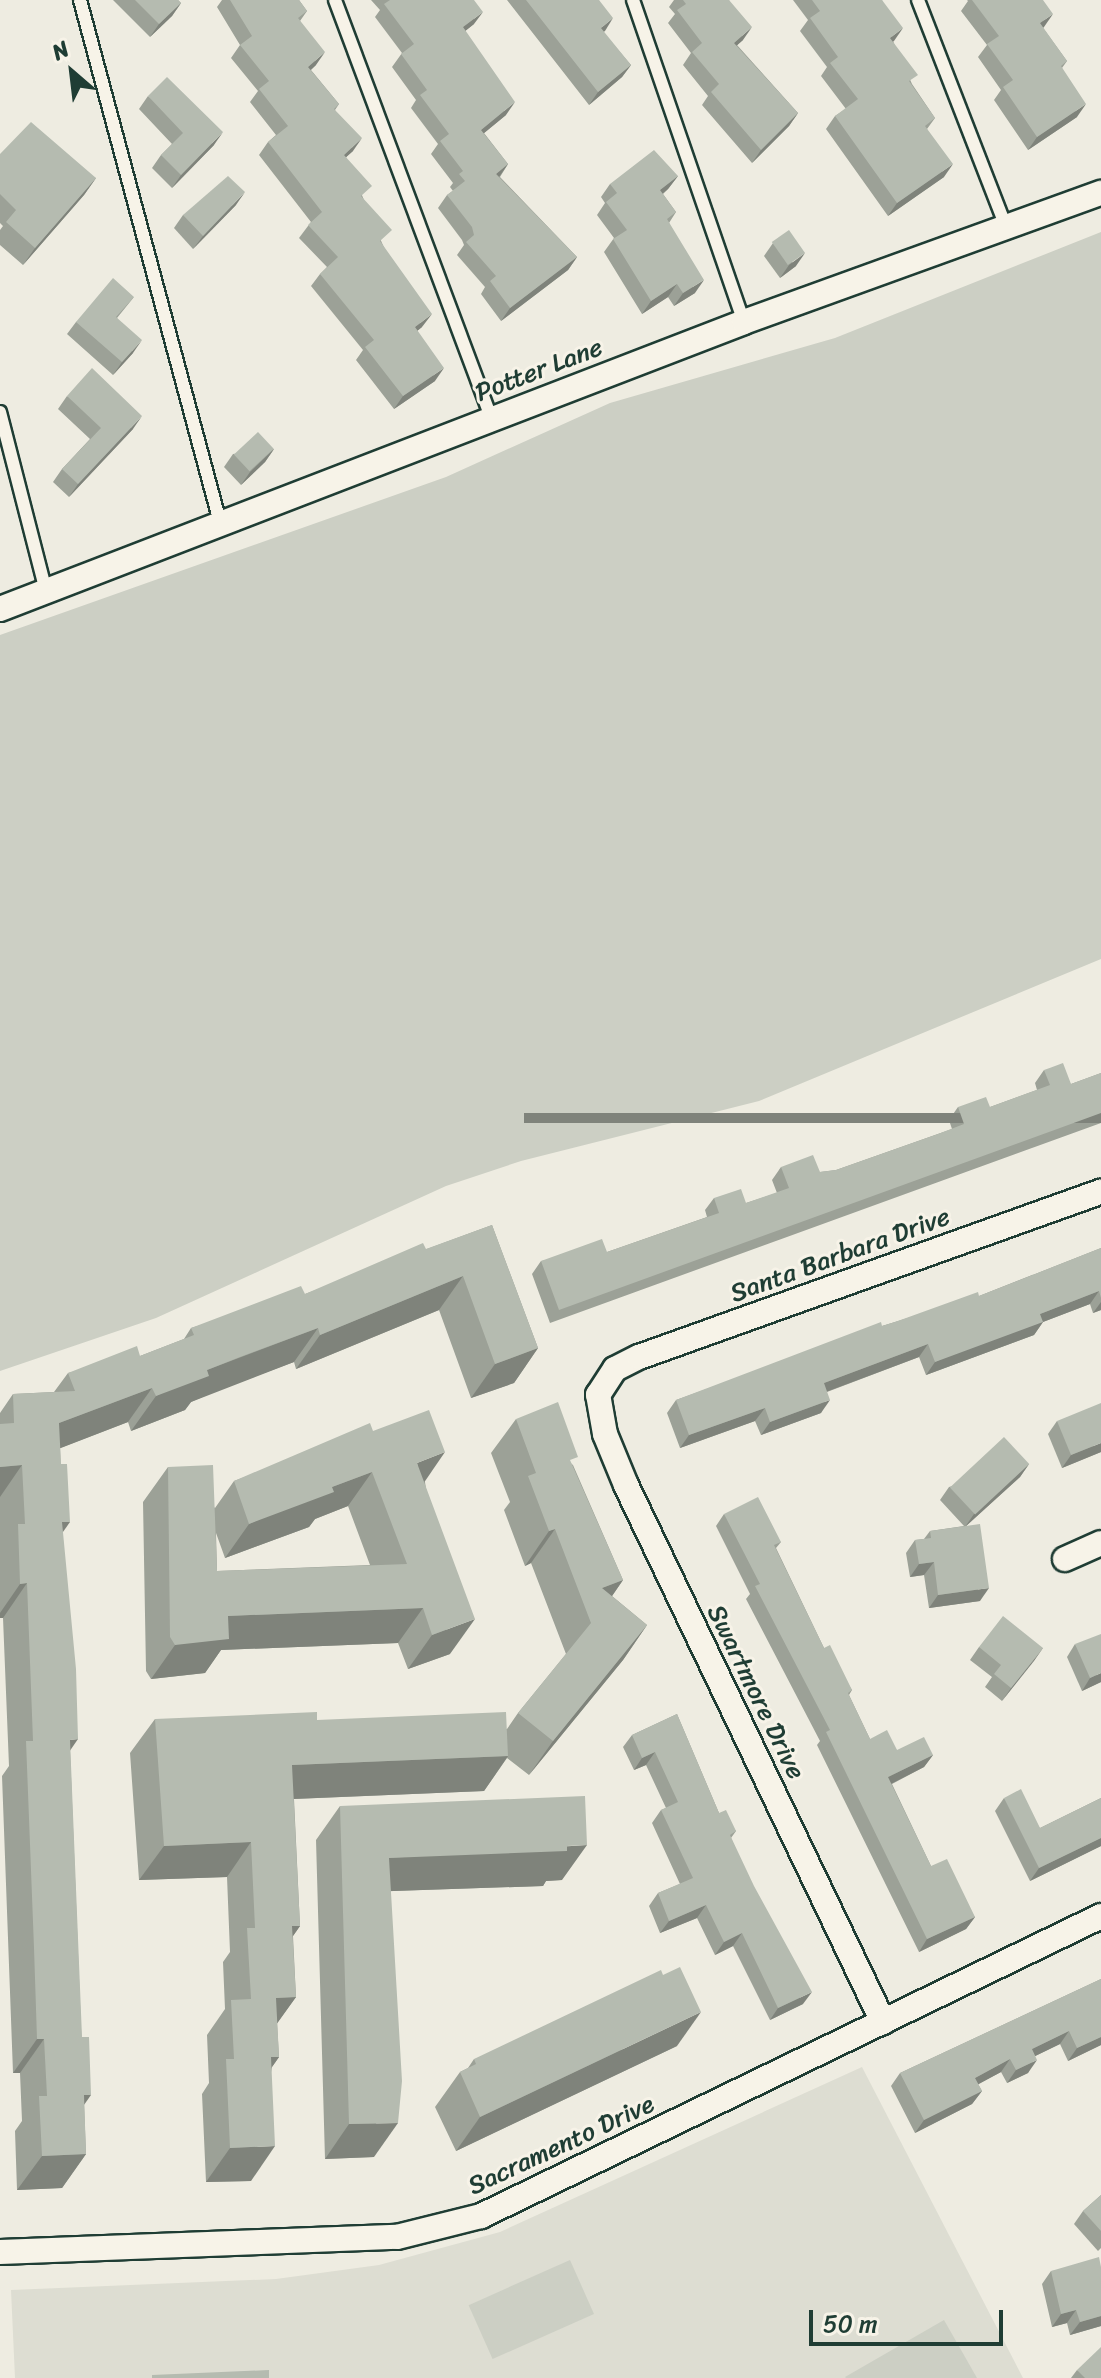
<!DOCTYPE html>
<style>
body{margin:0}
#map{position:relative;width:1101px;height:2378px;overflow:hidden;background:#eeece1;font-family:Sriracha,sans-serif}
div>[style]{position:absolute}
.built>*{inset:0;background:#ddddd2}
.green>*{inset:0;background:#cccfc4;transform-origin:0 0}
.roads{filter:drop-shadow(2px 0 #1f3d34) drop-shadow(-2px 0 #1f3d34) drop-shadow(0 2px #1f3d34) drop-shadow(0 -2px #1f3d34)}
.lane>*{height:12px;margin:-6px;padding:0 6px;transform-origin:6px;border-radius:6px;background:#f7f3e8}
.street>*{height:24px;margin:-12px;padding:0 12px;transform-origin:12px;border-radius:12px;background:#f7f3e8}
.wall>*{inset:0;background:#9ca197}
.shaded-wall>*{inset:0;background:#7f837b;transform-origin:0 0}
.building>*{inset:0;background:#b5bbb0;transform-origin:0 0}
span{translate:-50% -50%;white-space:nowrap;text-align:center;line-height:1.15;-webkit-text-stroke:6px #f7f3e8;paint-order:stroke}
.street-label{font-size:26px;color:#1f3d34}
.north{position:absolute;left:32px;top:32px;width:80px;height:80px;-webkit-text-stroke:6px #f7f3e8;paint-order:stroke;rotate:332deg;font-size:22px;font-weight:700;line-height:32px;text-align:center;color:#1f3d34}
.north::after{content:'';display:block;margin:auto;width:28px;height:36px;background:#1f3d34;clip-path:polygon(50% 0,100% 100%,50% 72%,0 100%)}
.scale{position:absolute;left:809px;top:2310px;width:194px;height:36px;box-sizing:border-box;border:4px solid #1f3d34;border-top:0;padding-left:10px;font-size:24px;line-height:28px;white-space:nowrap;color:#1f3d34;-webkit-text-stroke:6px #f7f3e8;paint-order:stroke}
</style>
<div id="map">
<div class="built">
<div style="clip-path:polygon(862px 2067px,1023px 2378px,15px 2378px,11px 2290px,276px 2279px,379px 2265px,500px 2232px)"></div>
</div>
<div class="green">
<div style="clip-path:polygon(1101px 232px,1101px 959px,759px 1101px,521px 1161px,446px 1186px,156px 1318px,0 1371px,0 635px,446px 477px,610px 403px,835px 338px)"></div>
<div style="left:570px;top:2260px;width:59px;height:111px;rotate:66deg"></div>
<div style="clip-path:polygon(944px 2320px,977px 2378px,846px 2378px,845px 2377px)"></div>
</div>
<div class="roads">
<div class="lane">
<div style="left:80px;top:0;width:540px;rotate:74.99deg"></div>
<div style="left:335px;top:0;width:446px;rotate:69.5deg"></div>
<div style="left:633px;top:0;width:341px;rotate:71deg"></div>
<div style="left:918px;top:0;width:246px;rotate:68.8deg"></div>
<div style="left:0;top:412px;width:185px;rotate:75.6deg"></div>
</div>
<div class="street">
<div style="left:0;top:609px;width:797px;rotate:-21.09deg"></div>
<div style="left:744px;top:322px;width:380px;rotate:-19.9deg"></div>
<div style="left:1065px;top:1559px;width:39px;rotate:-24deg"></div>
<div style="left:883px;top:2022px;width:595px;rotate:-115.58deg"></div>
<div style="left:626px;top:1485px;width:55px;rotate:-112.4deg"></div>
<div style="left:605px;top:1434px;width:40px;rotate:-100deg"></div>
<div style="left:598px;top:1395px;width:31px;rotate:-57deg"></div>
<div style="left:615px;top:1369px;width:27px;rotate:-27deg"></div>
<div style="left:639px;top:1357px;width:491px;rotate:-19.7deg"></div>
<div style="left:0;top:2252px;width:397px;rotate:-2.2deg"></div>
<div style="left:397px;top:2237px;width:87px;rotate:-14deg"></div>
<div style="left:481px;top:2216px;width:689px;rotate:-25.82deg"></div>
</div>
</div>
<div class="wall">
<div style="clip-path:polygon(113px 0,178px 0,181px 3px,172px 16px,150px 37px)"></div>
<div style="clip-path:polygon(222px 0,299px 0,307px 11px,300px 21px,316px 65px,311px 70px,339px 104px,335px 110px,353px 151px,346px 157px,382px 243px,422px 327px,417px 331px,435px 381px,394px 409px,356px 360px,363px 350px,311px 286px,320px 274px,327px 267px,299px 238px,311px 222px,259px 155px,268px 142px,276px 135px,250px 102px,258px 91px,231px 58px,240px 45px,217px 7px)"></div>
<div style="clip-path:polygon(371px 0,474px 0,474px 24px,465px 31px,506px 115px,484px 133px,508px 164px,500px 177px,577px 257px,568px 270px,501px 321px,481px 294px,485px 287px,457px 255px,464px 245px,462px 240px,438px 208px,447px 195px,453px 191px,450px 187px,453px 183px,431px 154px,438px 144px,411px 108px,416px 100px,392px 67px,402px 53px,375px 17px,380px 10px)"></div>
<div style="clip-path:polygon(507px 0,599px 0,603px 32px,631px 65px,622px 77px,589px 105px)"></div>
<div style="clip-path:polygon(674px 0,729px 0,743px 40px,737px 45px,798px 113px,789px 126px,752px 163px,702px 105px,708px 96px,683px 65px,691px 53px,668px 23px,675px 14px,669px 7px)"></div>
<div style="clip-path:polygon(793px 0,882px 0,893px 41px,912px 84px,935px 118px,927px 129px,944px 177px,888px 216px,826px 129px,835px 116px,846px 109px,821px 76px,827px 67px,800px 31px,808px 20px)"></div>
<div style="clip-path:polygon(967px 0,1043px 0,1044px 27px,1043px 28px,1067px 61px,1062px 68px,1077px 117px,1028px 150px,994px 100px,1001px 90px,978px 57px,987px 45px,961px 11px,968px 1px)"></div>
<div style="clip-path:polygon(148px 96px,214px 145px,172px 188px,152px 168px,161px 155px,172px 144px,139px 109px)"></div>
<div style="clip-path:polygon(0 154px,96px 178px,84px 195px,23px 265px,0 245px,0 230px,3px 226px,0 223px)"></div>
<div style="clip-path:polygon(678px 176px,668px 189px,663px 194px,676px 212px,669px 223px,695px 293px,674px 306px,668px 297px,642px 314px,604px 252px,614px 238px,597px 215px,605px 203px,601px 197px,610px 184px)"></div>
<div style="clip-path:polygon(236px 205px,193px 249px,174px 228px,183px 215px)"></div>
<div style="clip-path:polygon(773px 243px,796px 266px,780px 278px,764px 256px)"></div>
<div style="clip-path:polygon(134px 297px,117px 318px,133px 353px,113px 375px,67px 334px,76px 322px)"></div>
<div style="clip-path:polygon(67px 396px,133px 429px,69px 497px,53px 482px,62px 469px,90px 439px,58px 409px)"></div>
<div style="clip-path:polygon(274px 449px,265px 462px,241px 485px,224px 467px,233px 454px)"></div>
<div style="clip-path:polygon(1044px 1070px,1071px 1084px,1101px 1073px,1101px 1123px,550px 1323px,532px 1274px,541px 1261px,607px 1252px,707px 1217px,705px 1210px,714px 1198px,746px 1203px,777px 1193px,772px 1180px,781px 1167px,820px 1172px,836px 1170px,952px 1129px,949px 1120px,958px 1107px,990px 1107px,1037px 1090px,1035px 1083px)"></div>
<div style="clip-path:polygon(492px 1225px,538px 1348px,514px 1383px,471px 1398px,439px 1310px,296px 1369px,294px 1362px,216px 1391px,191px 1402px,185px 1410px,131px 1431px,128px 1422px,60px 1448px,70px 1751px,86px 2154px,62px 2188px,17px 2190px,15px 2131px,22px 2121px,20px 2073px,13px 2073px,2px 1776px,9px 1766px,3px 1618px,0 1618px,0 1413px,13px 1394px,54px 1392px,68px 1373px,140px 1356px,184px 1339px,191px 1328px,305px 1294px)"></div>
<div style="clip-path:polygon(1101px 1248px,1101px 1310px,1093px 1313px,1090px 1304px,1043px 1322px,1034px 1335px,926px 1375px,919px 1357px,827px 1392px,821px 1413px,761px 1435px,755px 1421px,680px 1448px,667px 1413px,676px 1400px,882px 1326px,979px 1296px)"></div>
<div style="clip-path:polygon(516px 1419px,573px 1465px,623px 1580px,612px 1596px,647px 1625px,623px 1660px,529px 1775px,507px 1758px,484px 1791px,294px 1799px,300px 1926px,293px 1936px,296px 1997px,277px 2023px,279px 2057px,272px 2067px,251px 2181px,206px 2182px,202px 2094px,209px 2083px,207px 2035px,225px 2009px,223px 1962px,230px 1952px,227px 1877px,139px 1880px,130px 1753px,155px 1719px,317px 1720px,507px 1729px,518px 1713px,566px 1654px,531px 1563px,525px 1566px,504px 1510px,510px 1502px,491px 1453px)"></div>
<div style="clip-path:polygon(1057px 1421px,1101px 1452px,1062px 1468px,1048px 1434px)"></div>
<div style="clip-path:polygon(evenodd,373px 1431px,425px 1482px,450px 1654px,408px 1669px,398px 1643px,221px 1650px,205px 1673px,151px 1679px,146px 1671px,143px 1502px,168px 1467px,215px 1508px,234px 1481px,373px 1431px,348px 1506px,370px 1565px,217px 1571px,216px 1533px,225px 1558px,309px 1527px,315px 1519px,348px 1506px)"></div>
<div style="clip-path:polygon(1029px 1464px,1020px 1477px,966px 1526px,980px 1601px,929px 1608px,924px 1575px,910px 1577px,906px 1553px,915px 1540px,924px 1539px,930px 1531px,964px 1526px,940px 1500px,949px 1487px)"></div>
<div style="clip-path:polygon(724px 1514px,781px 1542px,776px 1548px,824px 1648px,852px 1690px,849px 1695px,870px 1739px,897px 1750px,933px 1755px,924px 1767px,892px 1784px,931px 1866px,975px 1917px,966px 1929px,919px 1952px,817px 1745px,820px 1741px,746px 1599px,750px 1594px,716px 1526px)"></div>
<div style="clip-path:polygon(1075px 1644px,1101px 1682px,1082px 1691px,1067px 1657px)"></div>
<div style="clip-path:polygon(979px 1647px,1043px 1648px,1002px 1701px,985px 1687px,992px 1677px,970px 1660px)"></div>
<div style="clip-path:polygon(677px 1714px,719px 1813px,736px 1831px,731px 1838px,803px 2004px,770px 2020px,733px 1946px,715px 1955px,697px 1918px,660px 1933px,649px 1906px,658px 1893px,680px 1884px,652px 1823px,661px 1810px,666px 1808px,646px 1765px,634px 1770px,623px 1747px,632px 1735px)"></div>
<div style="clip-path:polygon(1004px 1798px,1040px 1828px,1101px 1798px,1101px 1846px,1030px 1881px,995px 1811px)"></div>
<div style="clip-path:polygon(340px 1806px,562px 1880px,546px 1881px,543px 1886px,391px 1891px,374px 2157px,325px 2159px,316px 1840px)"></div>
<div style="clip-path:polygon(1101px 1979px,1101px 2045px,1068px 2061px,1060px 2044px,1035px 2056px,1028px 2073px,1007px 2083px,1001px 2072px,978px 2084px,982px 2091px,972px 2104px,915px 2133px,891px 2086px,900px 2073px)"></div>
<div style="clip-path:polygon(677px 2046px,456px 2151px,435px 2107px,460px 2072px,468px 2068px,474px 2059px)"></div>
<div style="clip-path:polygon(1101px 2195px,1101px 2248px,1098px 2251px,1074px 2224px,1083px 2211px)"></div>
<div style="clip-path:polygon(1101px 2267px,1101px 2326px,1070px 2335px,1067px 2323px,1052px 2327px,1042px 2284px,1051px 2271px)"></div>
<div style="clip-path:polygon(1077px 2370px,1101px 2378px,1071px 2378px)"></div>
</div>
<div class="shaded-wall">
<div style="clip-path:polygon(181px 3px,172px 16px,150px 37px,159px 24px)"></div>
<div style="clip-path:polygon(483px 12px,474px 24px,454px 40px,463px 27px)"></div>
<div style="clip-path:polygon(1053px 14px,1044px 27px,1031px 36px,1040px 23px)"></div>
<div style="clip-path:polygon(613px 18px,605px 31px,592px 41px,601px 28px)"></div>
<div style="clip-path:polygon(752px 27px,743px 40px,725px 56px,734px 43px)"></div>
<div style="clip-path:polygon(903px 28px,894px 41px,881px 50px,890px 38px)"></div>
<div style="clip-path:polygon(325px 52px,316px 65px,299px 80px,308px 67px)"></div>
<div style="clip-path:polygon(631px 65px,622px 77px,589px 105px,598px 92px)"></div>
<div style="clip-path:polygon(515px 102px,506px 115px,472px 143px,481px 130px)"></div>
<div style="clip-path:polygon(1086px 104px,1077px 117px,1028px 150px,1037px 137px)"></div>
<div style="clip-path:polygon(798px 113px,789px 126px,752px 163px,761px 150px)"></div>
<div style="clip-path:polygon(223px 132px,214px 145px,172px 188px,181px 175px)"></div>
<div style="clip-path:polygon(362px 138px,353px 151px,334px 168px,344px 155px)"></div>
<div style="clip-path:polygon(508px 164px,499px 177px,496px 174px)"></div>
<div style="clip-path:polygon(953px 164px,944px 177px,888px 216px,897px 203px)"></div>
<div style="clip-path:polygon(678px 176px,668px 189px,651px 203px,660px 190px)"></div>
<div style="clip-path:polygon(96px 178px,84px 195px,23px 265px,35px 248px)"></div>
<div style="clip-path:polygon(245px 192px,236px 205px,193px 249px,203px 236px)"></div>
<div style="clip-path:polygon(805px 253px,796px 266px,780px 278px,789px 265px)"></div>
<div style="clip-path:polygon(577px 257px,568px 270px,501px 321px,510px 308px)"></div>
<div style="clip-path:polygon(704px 280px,695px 293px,674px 306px,683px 293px)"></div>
<div style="clip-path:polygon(677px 284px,668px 297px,642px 314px,651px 301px)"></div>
<div style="clip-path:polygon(432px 314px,422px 327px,406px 340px,415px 327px)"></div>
<div style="clip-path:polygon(142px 340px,133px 353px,113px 375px,122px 362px)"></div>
<div style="clip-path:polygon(444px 368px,435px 381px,394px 409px,403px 396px)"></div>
<div style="clip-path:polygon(142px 416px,133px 429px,69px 497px,78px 484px)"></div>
<div style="clip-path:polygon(274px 449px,265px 462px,241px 485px,250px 472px)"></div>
<div style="left:1101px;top:1113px;width:10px;height:577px;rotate:90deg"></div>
<div style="clip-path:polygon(463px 1276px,439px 1310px,296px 1369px,320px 1335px)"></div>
<div style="clip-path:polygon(1099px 1291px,1090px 1304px,1035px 1325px,1043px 1322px,1034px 1335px,926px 1375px,935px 1362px,1040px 1314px)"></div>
<div style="clip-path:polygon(1101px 1302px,1101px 1310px,1093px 1313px)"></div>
<div style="clip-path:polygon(318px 1328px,294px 1362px,191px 1402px,185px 1410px,131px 1431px,156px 1396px,207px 1370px)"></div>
<div style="clip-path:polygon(928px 1344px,919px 1357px,815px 1396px,824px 1383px)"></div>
<div style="clip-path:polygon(538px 1348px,514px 1383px,471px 1398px,495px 1364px)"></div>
<div style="clip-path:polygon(152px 1388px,128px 1422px,35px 1458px,59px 1423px)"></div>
<div style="clip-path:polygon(830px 1400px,821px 1413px,761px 1435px,770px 1422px)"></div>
<div style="clip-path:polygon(765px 1408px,755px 1421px,680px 1448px,689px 1435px)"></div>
<div style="clip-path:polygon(1101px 1443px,1101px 1452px,1062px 1468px,1071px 1455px)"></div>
<div style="clip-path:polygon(445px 1452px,421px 1487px,417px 1463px)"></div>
<div style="clip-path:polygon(1029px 1464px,1020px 1477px,965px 1527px,974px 1514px)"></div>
<div style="clip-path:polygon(22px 1465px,0 1497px,0 1467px)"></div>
<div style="clip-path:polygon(372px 1472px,348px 1506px,315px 1519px,309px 1527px,225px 1558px,249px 1524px,332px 1487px)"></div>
<div style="clip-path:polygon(62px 1522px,70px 1522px,46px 1556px)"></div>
<div style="clip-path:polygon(555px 1529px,531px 1563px,525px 1566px,549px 1531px)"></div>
<div style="clip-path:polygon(934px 1562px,924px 1575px,910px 1577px,919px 1564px)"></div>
<div style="clip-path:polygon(623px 1580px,599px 1615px,602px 1588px)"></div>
<div style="clip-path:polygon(27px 1583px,3px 1618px,0 1618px,0 1613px,20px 1584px)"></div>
<div style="clip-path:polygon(989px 1588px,980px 1601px,929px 1608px,938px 1595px)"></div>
<div style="clip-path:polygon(423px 1608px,398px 1643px,221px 1650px,205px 1673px,151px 1679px,175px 1645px,228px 1616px)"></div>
<div style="clip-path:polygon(475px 1619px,450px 1654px,408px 1669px,432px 1635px)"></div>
<div style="clip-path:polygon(647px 1625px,623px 1660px,529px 1775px,553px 1741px)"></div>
<div style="clip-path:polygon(1043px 1648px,1034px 1661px,1002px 1701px,1011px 1688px)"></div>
<div style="clip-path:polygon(1101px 1673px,1101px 1682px,1082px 1691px,1090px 1678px)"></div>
<div style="clip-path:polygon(78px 1739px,54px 1774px,70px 1740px)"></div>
<div style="clip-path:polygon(655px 1752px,646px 1765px,634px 1770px,642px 1758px)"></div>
<div style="clip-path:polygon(933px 1755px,924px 1767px,879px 1790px,888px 1777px)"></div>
<div style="clip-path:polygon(508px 1756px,484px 1791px,268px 1800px,292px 1765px)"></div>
<div style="clip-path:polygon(1101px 1838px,1101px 1846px,1030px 1881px,1039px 1868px)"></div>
<div style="clip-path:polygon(251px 1842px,227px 1877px,139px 1880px,164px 1846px)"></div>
<div style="clip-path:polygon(587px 1845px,562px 1880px,546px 1881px,543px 1886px,365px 1892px,389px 1858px)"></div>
<div style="clip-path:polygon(706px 1905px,697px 1918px,660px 1933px,669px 1921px)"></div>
<div style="clip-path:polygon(975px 1917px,966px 1929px,919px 1952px,927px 1939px)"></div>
<div style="clip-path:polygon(292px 1926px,300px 1926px,276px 1960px)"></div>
<div style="clip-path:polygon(742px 1933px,733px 1946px,715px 1955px,724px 1942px)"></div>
<div style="clip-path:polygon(812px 1992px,803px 2004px,770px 2020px,778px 2008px)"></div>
<div style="clip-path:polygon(296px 1997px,271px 2032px,276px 1998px)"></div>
<div style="clip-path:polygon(701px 2012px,677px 2046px,456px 2151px,480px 2117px)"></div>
<div style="clip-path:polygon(1069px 2031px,1060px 2044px,1023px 2062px,1032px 2049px)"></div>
<div style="clip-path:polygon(1101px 2037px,1101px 2045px,1068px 2061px,1077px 2048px)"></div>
<div style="clip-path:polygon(37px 2039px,44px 2039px,20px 2073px,13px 2073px)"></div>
<div style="clip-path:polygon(271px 2057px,279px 2057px,255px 2091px)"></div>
<div style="clip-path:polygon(1010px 2059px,1001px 2072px,966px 2091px,975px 2078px)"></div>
<div style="clip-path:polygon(1037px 2060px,1028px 2073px,1007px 2083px,1016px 2070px)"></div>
<div style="clip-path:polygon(982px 2091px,972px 2104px,915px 2133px,924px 2120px)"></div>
<div style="clip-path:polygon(84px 2095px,91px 2095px,67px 2129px)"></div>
<div style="clip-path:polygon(398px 2123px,374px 2157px,325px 2159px,349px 2124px)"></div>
<div style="clip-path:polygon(275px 2146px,251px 2181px,206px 2182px,230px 2148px)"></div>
<div style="clip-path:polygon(86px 2154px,62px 2188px,17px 2190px,42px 2156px)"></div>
<div style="clip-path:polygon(1076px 2310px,1067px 2323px,1052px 2327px,1061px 2314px)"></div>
<div style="clip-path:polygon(1101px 2316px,1101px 2326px,1070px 2335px,1080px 2322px)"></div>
</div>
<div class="building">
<div style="clip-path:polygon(135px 0,178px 0,181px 3px,159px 24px)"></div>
<div style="clip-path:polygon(230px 0,299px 0,307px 11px,298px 18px,325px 52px,308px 67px,339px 104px,334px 109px,362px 138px,344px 155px,372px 186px,361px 196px,392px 230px,380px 241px,432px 314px,415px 327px,444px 368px,403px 396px,365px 347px,374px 340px,320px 274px,338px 257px,308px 225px,322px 212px,268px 142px,288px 126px,259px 89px,269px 81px,240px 45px,252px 36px)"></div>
<div style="clip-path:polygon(390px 0,474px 0,483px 12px,463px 27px,515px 102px,481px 130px,508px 164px,496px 174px,577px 257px,510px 308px,490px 281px,496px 276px,466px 242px,474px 235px,472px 227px,447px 195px,465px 181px,459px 174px,463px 171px,440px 141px,449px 134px,420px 95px,427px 90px,401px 54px,414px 44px,384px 4px)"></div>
<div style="clip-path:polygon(526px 0,599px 0,613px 18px,601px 28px,631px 65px,598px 92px)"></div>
<div style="clip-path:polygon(683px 0,729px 0,752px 27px,734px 43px,798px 113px,761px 150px,711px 92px,719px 84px,692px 52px,702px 43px,677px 10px,686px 4px)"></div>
<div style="clip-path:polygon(812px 0,882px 0,903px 28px,890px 38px,918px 75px,909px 81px,935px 118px,925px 126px,953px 164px,897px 203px,835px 116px,858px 99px,830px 63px,838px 57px,810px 18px,820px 11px)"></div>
<div style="clip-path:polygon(972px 0,1043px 0,1053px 14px,1040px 23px,1067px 61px,1061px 66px,1086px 104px,1037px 137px,1003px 87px,1013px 80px,987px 44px,999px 36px)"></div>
<div style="clip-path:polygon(167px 77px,223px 132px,181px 175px,161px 155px,183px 133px,148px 96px)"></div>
<div style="clip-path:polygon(31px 122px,96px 178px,35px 248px,6px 222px,16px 210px,0 194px,0 154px)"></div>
<div style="clip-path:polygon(654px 150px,678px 176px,660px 190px,676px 212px,667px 219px,704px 280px,683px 293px,677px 284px,651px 301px,613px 239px,627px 230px,606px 202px,617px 193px,610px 184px)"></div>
<div style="clip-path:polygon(228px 176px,245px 192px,203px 236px,183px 215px)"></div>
<div style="left:789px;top:230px;width:28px;height:21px;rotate:55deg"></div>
<div style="clip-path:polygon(113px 278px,134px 297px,116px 317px,142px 340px,122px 362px,76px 322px)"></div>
<div style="clip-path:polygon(92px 368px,142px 416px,78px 484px,62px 469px,101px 428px,67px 396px)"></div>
<div style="left:258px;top:432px;width:23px;height:33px;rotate:47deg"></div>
<div style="clip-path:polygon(1063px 1063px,1071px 1084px,1101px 1073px,1101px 1113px,559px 1310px,541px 1261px,602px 1239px,607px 1252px,719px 1213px,714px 1198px,741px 1189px,746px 1203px,789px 1188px,781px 1167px,813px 1155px,820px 1172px,836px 1170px,938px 1134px,964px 1124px,958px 1107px,986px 1097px,990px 1107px,1050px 1085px,1044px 1070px)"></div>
<div style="clip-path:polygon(492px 1225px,538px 1348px,495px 1364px,463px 1276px,320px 1335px,318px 1328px,240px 1357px,207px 1370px,209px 1376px,156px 1396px,152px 1388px,59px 1423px,61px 1464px,67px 1464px,70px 1522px,62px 1522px,76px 1669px,78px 1739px,70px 1740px,82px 2037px,89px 2037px,91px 2095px,84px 2095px,86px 2154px,42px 2156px,39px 2096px,47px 2096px,44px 2039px,37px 2039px,34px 1948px,26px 1741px,33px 1741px,27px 1583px,20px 1584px,18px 1524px,25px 1524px,22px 1465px,0 1467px,0 1424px,14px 1423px,13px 1394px,75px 1391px,68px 1373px,137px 1346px,140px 1356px,194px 1335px,191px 1328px,301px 1286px,305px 1294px,423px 1243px,426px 1249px)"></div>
<div style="clip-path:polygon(1101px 1248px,1101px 1298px,1099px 1291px,1040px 1314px,1043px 1322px,935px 1362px,928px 1344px,824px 1383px,830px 1400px,770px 1422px,765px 1408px,689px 1435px,676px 1400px,881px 1322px,882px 1326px,895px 1322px,978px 1292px,979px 1296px)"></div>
<div style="clip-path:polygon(558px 1402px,578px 1457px,570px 1460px,623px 1580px,602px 1588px,647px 1625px,553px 1741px,518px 1713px,591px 1623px,555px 1529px,549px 1531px,528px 1476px,536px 1473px,516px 1419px)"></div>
<div style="clip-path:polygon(1101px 1403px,1101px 1443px,1071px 1455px,1057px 1421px)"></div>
<div style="clip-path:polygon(429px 1410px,445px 1452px,417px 1463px,475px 1619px,432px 1635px,423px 1608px,228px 1616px,229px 1639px,175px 1645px,170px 1637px,168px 1467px,213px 1465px,217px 1571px,407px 1564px,372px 1472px,332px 1487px,334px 1492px,249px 1524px,234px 1481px,370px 1423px,373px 1431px)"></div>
<div style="left:1004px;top:1437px;width:37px;height:74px;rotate:47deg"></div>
<div style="clip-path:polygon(758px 1497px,781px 1542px,774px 1545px,824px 1648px,830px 1645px,852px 1690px,848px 1693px,870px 1739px,887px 1730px,897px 1750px,924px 1737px,933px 1755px,888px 1777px,931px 1866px,947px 1859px,975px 1917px,927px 1939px,826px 1732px,830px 1730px,755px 1586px,760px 1584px,724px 1514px)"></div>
<div style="clip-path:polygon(980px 1524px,989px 1588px,938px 1595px,934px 1562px,919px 1564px,915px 1540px,931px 1538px,930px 1531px)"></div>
<div style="clip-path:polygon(1003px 1616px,1043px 1648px,1011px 1688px,994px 1674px,1001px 1665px,979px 1647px)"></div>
<div style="clip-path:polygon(1101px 1634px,1101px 1673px,1090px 1678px,1075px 1644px)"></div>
<div style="clip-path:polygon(317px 1712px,317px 1720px,506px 1712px,508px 1756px,292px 1765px,300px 1926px,292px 1926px,296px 1997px,276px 1998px,279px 2057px,271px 2057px,275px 2146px,230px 2148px,226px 2059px,234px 2059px,231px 2000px,251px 1999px,247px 1928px,255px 1928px,251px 1842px,164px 1846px,155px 1719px)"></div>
<div style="clip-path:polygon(677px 1714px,719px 1813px,726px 1810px,736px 1831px,730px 1835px,754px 1886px,812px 1992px,778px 2008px,742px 1933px,724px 1942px,706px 1905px,669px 1921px,658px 1893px,693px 1878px,661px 1810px,678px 1802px,655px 1752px,642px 1758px,632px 1735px)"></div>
<div style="clip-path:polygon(1021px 1789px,1040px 1828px,1101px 1798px,1101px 1838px,1039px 1868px,1004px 1798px)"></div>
<div style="clip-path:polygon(585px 1796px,587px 1845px,567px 1846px,567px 1851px,389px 1858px,402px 2081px,398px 2123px,349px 2124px,340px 1806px)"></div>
<div style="clip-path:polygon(680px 1967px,701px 2012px,480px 2117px,460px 2072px,476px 2064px,474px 2059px,661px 1970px,663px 1975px)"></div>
<div style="clip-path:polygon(1101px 1979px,1101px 2037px,1077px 2048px,1069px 2031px,1032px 2049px,1037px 2060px,1016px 2070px,1010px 2059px,975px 2078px,982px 2091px,924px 2120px,900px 2073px)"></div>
<div style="clip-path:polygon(1101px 2195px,1101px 2231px,1083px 2211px)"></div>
<div style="clip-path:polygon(1099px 2257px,1101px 2267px,1101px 2316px,1080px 2322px,1076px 2310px,1061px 2314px,1051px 2271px)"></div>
<div style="clip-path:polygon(1101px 2347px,1101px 2378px,1085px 2378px,1077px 2370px)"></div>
<div style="clip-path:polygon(269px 2370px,269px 2378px,152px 2378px,152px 2375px)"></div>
</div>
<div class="street-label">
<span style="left:539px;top:370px;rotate:-21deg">Potter Lane</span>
<span style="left:840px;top:1255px;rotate:-20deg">Santa Barbara Drive</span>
<span style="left:756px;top:1692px;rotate:64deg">Swartmore Drive</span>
<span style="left:561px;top:2145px;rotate:-25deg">Sacramento Drive</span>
</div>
<div class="north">N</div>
<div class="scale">50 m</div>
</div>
